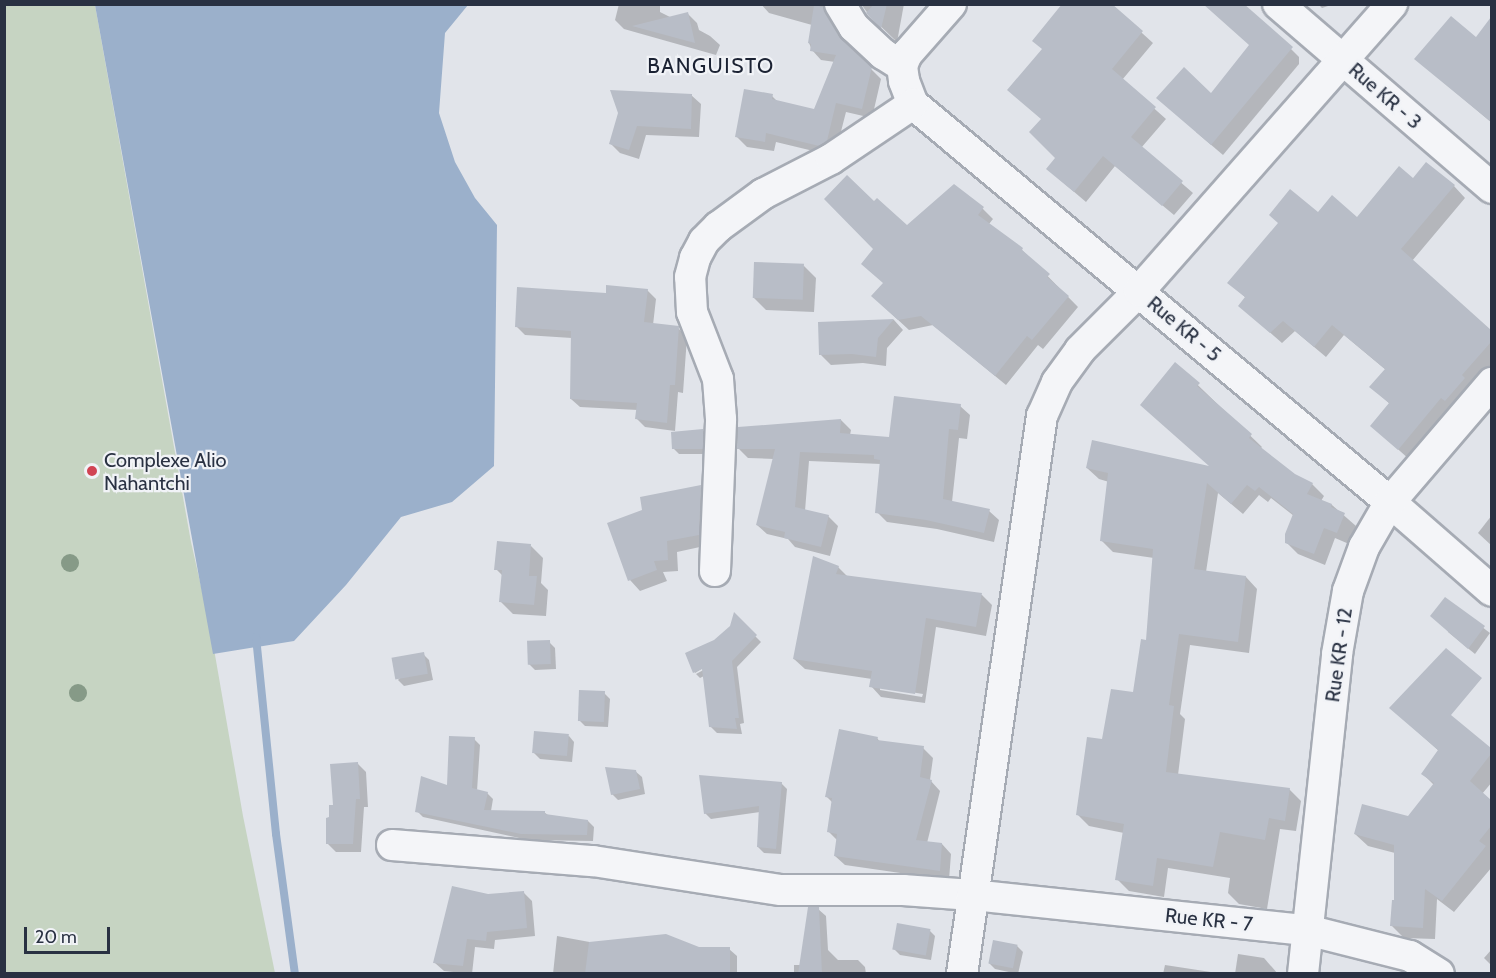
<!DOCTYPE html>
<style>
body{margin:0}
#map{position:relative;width:1496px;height:978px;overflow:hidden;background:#e1e4ea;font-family:Cabin,sans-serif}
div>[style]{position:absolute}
.green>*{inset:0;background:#c6d4c2}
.water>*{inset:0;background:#9bb0cb}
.shadow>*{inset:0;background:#0003}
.stream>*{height:8px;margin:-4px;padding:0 4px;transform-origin:4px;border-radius:4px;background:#9bb0cb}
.building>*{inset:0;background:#b8bdc7;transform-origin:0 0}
.roads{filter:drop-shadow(2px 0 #a6abb4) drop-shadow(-2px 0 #a6abb4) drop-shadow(0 2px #a6abb4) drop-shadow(0 -2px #a6abb4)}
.minor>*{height:30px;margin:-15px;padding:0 15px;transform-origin:15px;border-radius:15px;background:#f4f5f8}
.trees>*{width:18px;height:18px;margin:-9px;border-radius:50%;background:#869a87}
.dots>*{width:16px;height:16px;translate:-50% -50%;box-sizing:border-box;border:3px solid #f1f3f7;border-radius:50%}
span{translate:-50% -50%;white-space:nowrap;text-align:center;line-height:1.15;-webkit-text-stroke:4.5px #f1f3f7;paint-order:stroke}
.street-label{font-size:20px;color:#293142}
.poi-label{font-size:20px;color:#293142}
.left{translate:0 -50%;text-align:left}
.neighbourhood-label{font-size:21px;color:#1b2233;letter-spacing:1.5px}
.frame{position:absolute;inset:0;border:6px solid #293142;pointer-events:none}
.scale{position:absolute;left:24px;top:927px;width:86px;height:27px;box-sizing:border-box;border:3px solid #293142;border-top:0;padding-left:8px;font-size:18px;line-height:21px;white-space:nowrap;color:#293142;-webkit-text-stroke:4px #f1f3f7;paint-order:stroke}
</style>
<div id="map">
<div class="green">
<div style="clip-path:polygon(5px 5px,95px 5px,191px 542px,210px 626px,243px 816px,275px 973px,5px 973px)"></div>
</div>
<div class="water">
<div style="clip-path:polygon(95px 5px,468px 5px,445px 33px,439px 113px,455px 162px,475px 198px,497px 225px,494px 466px,452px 502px,401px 517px,346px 585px,294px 641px,213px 654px)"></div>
</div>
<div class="shadow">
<div style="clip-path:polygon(619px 4px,660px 4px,660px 12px,672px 18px,688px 14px,697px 23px,699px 30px,710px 36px,720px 45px,716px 55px,624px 29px,615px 20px)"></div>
<div style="clip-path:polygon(761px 4px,836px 4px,834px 24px,848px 46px,881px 79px,872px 118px,846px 112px,836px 151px,830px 155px,776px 142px,774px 151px,747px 147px,737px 137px,772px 96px,778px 102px,815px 111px,835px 62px,821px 60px,812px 50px,809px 43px,812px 25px,769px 13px)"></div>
<div style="clip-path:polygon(861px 4px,904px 4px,897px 42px,869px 15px)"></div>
<div style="clip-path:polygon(1110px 4px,1153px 43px,1122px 80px,1166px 119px,1141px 148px,1193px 193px,1174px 215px,1115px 166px,1086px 202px,1059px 179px,1057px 158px,1043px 120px,1009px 90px)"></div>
<div style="clip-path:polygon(1318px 4px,1334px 4px,1322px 8px)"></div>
<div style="clip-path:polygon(1492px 20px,1492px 123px,1416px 59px,1476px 39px)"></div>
<div style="clip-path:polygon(1287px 45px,1299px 57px,1299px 64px,1223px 155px,1196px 132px)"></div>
<div style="clip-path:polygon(691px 95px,701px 104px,699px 137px,646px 135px,639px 159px,620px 153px,611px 144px,619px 113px)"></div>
<div style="clip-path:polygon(1413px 180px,1454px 186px,1465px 198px,1412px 261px,1492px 332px,1492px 366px,1410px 460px,1372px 426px,1390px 404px,1371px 387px,1386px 370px,1344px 335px,1326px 357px,1295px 331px,1282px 343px,1240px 306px,1246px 298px,1229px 283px,1319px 214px,1357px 219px)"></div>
<div style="clip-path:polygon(954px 186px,983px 209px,993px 219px,989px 224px,1022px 250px,1078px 307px,1043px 349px,1038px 345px,1006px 385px,933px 325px,909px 330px,883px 306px,884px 284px,875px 249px,874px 203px,907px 227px)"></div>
<div style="clip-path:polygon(804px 266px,816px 278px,814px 312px,766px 310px,753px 297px)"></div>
<div style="clip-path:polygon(647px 290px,656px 299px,653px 325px,678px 328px,687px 337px,683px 393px,678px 392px,675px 431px,645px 427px,637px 419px,638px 410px,580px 407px,571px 399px,572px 338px,525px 335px,517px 327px,607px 295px)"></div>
<div style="clip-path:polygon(894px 320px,903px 330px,887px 348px,886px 366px,863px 363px,831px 365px,821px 355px,819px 324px)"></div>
<div style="clip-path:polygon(1176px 364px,1262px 447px,1260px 449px,1294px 476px,1312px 484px,1324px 496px,1321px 501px,1332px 505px,1356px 526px,1349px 544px,1335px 538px,1325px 565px,1298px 554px,1287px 543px,1294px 516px,1271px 498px,1268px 502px,1259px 495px,1243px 514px,1218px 493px,1206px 572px,1246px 577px,1257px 589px,1249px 653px,1190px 645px,1180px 714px,1185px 719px,1178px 775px,1289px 789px,1301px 801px,1296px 831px,1280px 829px,1267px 909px,1239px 904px,1228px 893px,1230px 878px,1168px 868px,1164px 897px,1129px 891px,1117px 879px,1124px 833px,1089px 826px,1078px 815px,1103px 741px,1135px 694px,1147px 642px,1154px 558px,1113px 552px,1101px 540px,1109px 482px,1099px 479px,1087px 468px,1212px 468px)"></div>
<div style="clip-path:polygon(960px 406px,970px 415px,967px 439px,959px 438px,952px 502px,989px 511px,999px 520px,994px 542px,937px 529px,887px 522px,877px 512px,881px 464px,809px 461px,805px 511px,828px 516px,838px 526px,830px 556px,795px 547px,788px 539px,767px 534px,757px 525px,774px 459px,748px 458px,739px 449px,841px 420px,851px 430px,850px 435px,890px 439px)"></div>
<div style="clip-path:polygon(703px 431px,709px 437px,708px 454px,679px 454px,673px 448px)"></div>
<div style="clip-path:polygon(701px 487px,711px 498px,709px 545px,677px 552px,678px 571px,663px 572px,667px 581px,640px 591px,630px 580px)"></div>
<div style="clip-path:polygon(1492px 515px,1492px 546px,1478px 533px)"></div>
<div style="clip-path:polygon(531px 546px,543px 558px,541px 583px,548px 590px,546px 616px,513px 614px,501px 602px,503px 576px,496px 569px)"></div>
<div style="clip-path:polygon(evenodd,838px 567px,848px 577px,982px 595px,992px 605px,986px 636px,936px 627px,925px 703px,881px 697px,871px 686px,872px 679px,805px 669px,794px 659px,838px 567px,880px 687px,923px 694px,922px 697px,880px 690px,880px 687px)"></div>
<div style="clip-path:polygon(1445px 599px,1490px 633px,1475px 654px,1448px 632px)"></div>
<div style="clip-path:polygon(734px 615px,761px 642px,737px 667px,744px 723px,740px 724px,742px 734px,717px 733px,711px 727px,704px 676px,700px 678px,696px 674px,709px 667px,708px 665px,695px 673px,687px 654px,715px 641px,731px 627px)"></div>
<div style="clip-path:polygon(549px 642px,555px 648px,556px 669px,535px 670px,529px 664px)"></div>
<div style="clip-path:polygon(423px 654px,429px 660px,433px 680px,404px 686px,398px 680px)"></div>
<div style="clip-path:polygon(1412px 685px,1492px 750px,1492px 782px,1482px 794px,1492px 801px,1492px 867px,1454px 912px,1437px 899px,1435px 939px,1404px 938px,1392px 926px,1396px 901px,1395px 853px,1368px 846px,1355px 834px,1408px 818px,1434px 785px,1423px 774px,1439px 751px,1391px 708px)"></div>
<div style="clip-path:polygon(604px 693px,610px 699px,608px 727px,585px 726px,579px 720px)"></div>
<div style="clip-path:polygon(569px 736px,574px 742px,572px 762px,540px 759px,534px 753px)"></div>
<div style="clip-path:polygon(877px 738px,880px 742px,923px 748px,933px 758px,930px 780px,940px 791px,927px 843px,942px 844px,951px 854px,949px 880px,845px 865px,835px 856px,838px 841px,829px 832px,833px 803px,826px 796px)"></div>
<div style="clip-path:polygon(474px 739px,480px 745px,477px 791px,487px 793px,493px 799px,491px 811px,544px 812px,549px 816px,588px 821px,594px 827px,593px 841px,528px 840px,423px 817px,417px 811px,448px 787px)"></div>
<div style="clip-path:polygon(358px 764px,366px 772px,368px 807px,364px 807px,361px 852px,336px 852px,327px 843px,330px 819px)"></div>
<div style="clip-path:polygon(635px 771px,642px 777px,645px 794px,618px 800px,612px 794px)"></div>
<div style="clip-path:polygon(781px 783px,787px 789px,781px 854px,764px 853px,758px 847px,760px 812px,711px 819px,705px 813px)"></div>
<div style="clip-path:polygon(523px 892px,532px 901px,535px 936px,495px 940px,494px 949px,475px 947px,472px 974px,444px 971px,435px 963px,488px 895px)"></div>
<div style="clip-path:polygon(818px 909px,826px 916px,828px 950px,838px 960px,858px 960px,865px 967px,866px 974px,794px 974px,794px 965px,800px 965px)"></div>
<div style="clip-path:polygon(929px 930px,935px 936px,931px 960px,900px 955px,894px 949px)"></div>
<div style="clip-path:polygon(557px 936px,595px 943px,729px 949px,737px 956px,737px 974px,553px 974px)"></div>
<div style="clip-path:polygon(1017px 946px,1023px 952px,1018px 974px,995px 969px,989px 963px)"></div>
<div style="clip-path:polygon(1492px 949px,1492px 966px,1484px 958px)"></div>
<div style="clip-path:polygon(1238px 954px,1264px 958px,1278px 974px,1235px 974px)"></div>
<div style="clip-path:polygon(1165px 965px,1224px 974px,1163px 974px)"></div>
</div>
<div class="stream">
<div style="left:256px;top:637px;width:198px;rotate:84.2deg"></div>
<div style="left:276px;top:834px;width:141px;rotate:82.3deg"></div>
</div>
<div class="building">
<div style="clip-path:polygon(874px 4px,887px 4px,881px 29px,866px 13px)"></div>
<div style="clip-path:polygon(1062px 4px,1112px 4px,1143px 31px,1112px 69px,1156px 107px,1131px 137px,1183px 181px,1162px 206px,1103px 156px,1074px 192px,1046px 169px,1055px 158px,1029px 132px,1041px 119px,1007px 90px,1042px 49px,1032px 41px)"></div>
<div style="clip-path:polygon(1203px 4px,1244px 4px,1293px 47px,1211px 145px,1156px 98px,1184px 67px,1211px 93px,1249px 45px)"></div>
<div style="clip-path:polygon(814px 5px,823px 7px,839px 36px,872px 67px,862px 109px,836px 103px,827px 141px,819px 146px,766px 133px,765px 142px,735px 137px,744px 89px,773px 94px,772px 99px,814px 109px,836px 55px,810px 51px,811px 44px,808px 43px)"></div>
<div style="clip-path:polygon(688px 12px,695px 43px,632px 26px)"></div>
<div style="clip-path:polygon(1451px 16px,1476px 37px,1491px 17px,1491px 122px,1414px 59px)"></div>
<div style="clip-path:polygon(610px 90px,692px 94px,691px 129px,637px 126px,629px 150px,609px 144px,618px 113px)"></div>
<div style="clip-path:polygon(1426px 162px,1455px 185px,1401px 249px,1491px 330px,1491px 342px,1462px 375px,1465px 378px,1445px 401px,1441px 398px,1398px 450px,1370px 426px,1389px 403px,1369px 387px,1385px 369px,1332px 325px,1314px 347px,1283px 321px,1270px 333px,1238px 306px,1245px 297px,1227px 283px,1278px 223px,1269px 215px,1290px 189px,1318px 212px,1332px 195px,1357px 217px,1399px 166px,1413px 178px)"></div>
<div style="clip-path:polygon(847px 175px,874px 201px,877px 198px,907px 225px,954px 184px,984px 207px,978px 215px,1023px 248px,1022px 250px,1050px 274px,1047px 277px,1069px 296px,1032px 340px,1027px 336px,995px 376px,921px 316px,898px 320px,871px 296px,883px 283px,861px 264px,873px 249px,824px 199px)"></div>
<div style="left:754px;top:262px;width:50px;height:36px;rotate:2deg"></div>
<div style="clip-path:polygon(606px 285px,648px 289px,644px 322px,679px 326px,675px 385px,670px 385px,667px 423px,635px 419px,637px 403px,570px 399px,571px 331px,515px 327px,517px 287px,606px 293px)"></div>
<div style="clip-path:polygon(894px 319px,878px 338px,876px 357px,852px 354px,819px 355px,818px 322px)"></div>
<div style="clip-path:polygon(1175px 362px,1200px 383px,1197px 386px,1252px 434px,1249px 438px,1295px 474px,1313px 483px,1307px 494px,1332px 504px,1331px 507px,1345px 513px,1337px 533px,1324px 528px,1314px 554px,1285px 543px,1285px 534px,1293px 514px,1259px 487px,1255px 491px,1247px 485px,1231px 504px,1207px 483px,1194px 569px,1246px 576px,1238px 642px,1179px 634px,1169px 705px,1174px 706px,1166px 772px,1290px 788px,1285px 821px,1269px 818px,1265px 840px,1220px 832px,1213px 867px,1157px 858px,1153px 886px,1115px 880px,1124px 824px,1076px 815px,1087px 737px,1102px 739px,1111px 689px,1133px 692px,1141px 639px,1146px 640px,1153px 549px,1100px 541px,1108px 473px,1086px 468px,1092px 440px,1209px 466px,1140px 405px)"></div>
<div style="clip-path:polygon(894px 396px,961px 404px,958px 430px,949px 429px,943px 499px,990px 509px,984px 533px,926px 520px,875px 513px,880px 460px,874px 459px,874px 455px,800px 452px,795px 507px,829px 515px,821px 547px,784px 538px,785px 532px,756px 525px,775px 449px,737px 449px,738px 427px,841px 419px,840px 433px,889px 437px)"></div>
<div style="clip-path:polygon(703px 429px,703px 449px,672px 449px,671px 432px)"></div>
<div style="clip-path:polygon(701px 485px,699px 535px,667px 541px,668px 560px,654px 561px,657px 570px,628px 581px,607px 523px,642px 510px,640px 497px)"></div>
<div style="clip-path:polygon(497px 541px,531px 544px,529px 576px,537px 576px,534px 605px,499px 602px,502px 570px,494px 570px)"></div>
<div style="clip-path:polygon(813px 556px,839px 566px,836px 574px,982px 593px,976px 627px,926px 618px,915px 694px,869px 687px,872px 671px,793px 659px)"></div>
<div style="clip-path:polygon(1445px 597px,1485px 626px,1468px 649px,1430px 616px)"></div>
<div style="clip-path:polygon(734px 612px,757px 635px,732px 661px,739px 718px,735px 718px,737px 729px,709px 727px,702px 669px,693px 673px,685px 653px,714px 640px,730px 626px)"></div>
<div style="left:550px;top:640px;width:24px;height:23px;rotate:88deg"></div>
<div style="clip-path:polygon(1446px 648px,1482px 678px,1451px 715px,1491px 748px,1491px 754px,1470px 781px,1491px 800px,1491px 826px,1479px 841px,1486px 846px,1442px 901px,1425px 889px,1423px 928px,1390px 926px,1392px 900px,1394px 900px,1394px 845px,1354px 834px,1362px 804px,1408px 816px,1434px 783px,1421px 774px,1438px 750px,1389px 708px)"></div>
<div style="left:424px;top:652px;width:22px;height:33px;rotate:80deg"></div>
<div style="left:579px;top:690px;width:26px;height:31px;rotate:2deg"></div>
<div style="clip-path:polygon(839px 729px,878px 737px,877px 740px,924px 746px,920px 777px,932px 780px,916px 840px,942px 843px,940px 871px,834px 856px,837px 834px,827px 832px,832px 798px,825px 797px)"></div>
<div style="left:534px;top:731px;width:35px;height:22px;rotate:5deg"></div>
<div style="clip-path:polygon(449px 736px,475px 737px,472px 788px,488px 792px,484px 810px,545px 811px,545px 814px,588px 820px,587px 835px,521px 834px,415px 812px,421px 776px,447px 785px)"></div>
<div style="clip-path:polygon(358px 762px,360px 799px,356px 799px,353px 844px,326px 844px,326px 818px,329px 817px,329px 805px,333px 805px,330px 764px)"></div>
<div style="clip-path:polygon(605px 767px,636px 770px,640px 789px,611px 795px)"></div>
<div style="clip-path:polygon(699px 775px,782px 782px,776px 849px,757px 847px,759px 806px,704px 814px)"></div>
<div style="clip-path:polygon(452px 886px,488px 894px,524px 891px,527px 928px,487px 932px,486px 941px,467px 939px,463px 966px,433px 963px)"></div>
<div style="clip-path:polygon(808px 907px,819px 907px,822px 974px,798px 974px)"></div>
<div style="left:897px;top:923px;width:34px;height:27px;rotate:10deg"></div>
<div style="clip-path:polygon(666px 934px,699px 947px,730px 947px,730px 974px,585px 974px,589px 942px)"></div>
<div style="left:993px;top:940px;width:25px;height:24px;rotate:11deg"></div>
</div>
<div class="roads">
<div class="minor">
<div style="left:840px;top:4px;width:27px;rotate:59deg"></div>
<div style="left:854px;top:27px;width:40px;rotate:43deg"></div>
<div style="left:883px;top:54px;width:22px;rotate:32deg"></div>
<div style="left:951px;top:4px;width:67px;rotate:131.3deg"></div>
<div style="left:907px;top:54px;width:13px;rotate:113deg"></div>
<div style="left:902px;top:66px;width:15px;rotate:82deg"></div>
<div style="left:904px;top:81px;width:25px;rotate:69deg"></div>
<div style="left:913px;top:104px;width:621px;rotate:39.84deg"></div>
<div style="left:1390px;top:502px;width:135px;rotate:41.1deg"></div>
<div style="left:1278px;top:4px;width:282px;rotate:40.7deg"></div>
<div style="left:715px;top:571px;width:152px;rotate:-87.7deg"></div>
<div style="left:721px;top:419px;width:40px;rotate:-94.3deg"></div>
<div style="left:718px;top:379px;width:72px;rotate:-111.2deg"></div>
<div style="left:692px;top:312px;width:35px;rotate:-93deg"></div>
<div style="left:690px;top:277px;width:20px;rotate:-75deg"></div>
<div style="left:695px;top:258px;width:19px;rotate:-62deg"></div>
<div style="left:704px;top:241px;width:20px;rotate:-45deg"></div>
<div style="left:718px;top:227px;width:56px;rotate:-36.3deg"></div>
<div style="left:763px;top:194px;width:76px;rotate:-27.2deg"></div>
<div style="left:831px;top:159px;width:99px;rotate:-33.9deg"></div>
<div style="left:392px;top:845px;width:202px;rotate:4.6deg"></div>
<div style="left:593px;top:861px;width:190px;rotate:8.8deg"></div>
<div style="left:781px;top:890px;width:122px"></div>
<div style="left:903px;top:890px;width:69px;rotate:4.1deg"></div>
<div style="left:972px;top:895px;width:337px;rotate:6deg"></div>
<div style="left:1307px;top:930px;width:106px;rotate:14.2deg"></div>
<div style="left:1410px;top:956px;width:34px;rotate:32deg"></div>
<div style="left:962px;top:974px;width:564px;rotate:-81.84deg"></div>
<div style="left:1042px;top:416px;width:37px;rotate:-66deg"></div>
<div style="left:1057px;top:382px;width:39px;rotate:-54deg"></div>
<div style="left:1080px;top:350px;width:83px;rotate:-45deg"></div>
<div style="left:1139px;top:291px;width:383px;rotate:-48.6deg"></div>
<div style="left:1303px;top:974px;width:322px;rotate:-83.9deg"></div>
<div style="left:1337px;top:654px;width:64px;rotate:-80.1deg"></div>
<div style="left:1348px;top:591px;width:47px;rotate:-70deg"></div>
<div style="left:1364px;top:547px;width:52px;rotate:-60deg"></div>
<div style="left:1390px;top:502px;width:157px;rotate:-49.4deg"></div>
</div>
</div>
<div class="trees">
<div style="left:70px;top:563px"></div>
<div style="left:78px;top:693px"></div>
</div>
<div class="dots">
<div style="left:92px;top:471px;background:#d14453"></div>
</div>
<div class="street-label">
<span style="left:1385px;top:96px;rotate:41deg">Rue KR - 3</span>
<span style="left:1184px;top:329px;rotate:40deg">Rue KR - 5</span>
<span style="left:1339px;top:655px;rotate:-82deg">Rue KR - 12</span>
<span style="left:1209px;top:920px;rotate:6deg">Rue KR - 7</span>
</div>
<div class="poi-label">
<span class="left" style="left:104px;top:472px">Complexe Alio<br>Nahantchi</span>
</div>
<div class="neighbourhood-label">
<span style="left:711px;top:66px">BANGUISTO</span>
</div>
<div class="frame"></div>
<div class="scale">20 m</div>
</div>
